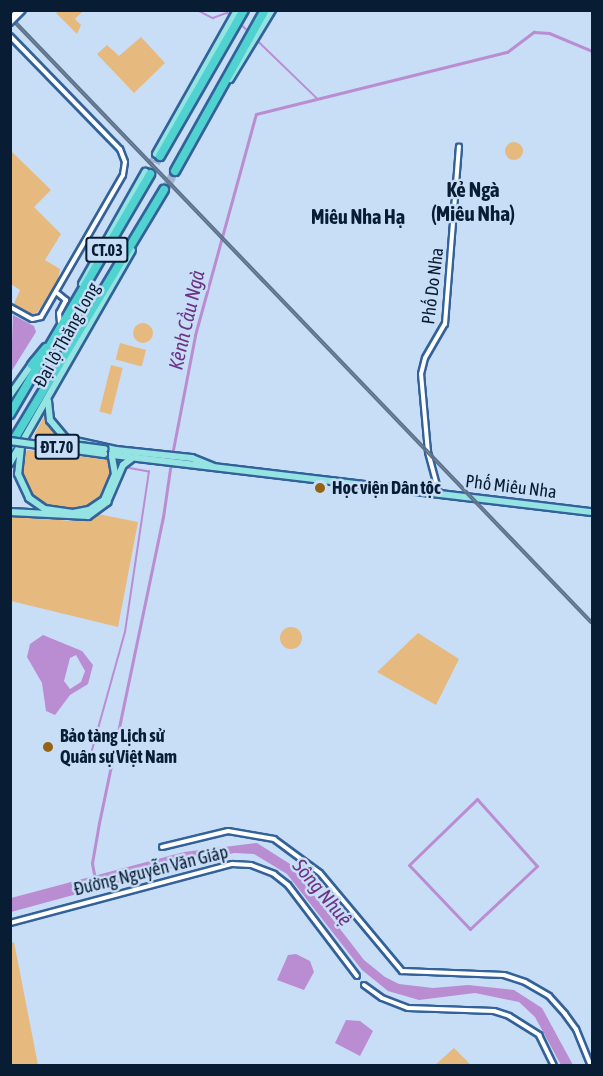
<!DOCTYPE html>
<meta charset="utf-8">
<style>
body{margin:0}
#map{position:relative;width:603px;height:1076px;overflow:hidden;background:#c8ddf6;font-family:"Asap Condensed",sans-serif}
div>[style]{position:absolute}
.green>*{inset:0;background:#e6b97f;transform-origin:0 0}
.round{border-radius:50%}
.water>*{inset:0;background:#ba8dd2}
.stream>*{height:1.5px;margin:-0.75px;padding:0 0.75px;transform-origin:0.75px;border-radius:0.75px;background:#ba8dd2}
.canal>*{height:3px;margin:-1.5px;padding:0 1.5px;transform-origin:1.5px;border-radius:1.5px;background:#ba8dd2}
.primary-tunnel>*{height:6px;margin-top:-3px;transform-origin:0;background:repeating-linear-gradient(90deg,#a2b6cf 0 6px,transparent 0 9px)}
.motorway-tunnel>*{height:8px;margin-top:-4px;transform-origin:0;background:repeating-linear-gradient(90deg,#a2b6cf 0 8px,transparent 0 12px)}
.roads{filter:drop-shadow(2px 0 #326299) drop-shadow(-2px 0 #326299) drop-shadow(0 2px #326299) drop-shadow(0 -2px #326299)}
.tertiary>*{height:4px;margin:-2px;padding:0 2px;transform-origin:2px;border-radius:2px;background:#fff}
.primary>*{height:6px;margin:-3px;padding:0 3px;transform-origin:3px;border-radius:3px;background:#95e4e3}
.motorway>*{height:8px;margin:-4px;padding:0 4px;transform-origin:4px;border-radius:4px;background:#4fd2d0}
.rail>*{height:4px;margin-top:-2px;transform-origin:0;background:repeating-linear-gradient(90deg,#c8ddf6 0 4.5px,#5e738b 0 9px);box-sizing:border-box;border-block:2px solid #5e738b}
.bridges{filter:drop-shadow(2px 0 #326299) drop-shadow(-2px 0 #326299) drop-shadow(0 2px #326299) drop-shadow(0 -2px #326299)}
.tertiary-bridge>*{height:4px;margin:-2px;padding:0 2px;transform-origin:2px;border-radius:2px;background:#fff}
.primary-bridge>*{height:6px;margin:-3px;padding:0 3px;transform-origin:3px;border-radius:3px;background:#95e4e3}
.dots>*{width:16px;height:16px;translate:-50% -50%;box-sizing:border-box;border:3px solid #c8ddf6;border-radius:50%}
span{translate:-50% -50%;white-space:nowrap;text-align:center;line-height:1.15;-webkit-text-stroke:5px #c8ddf6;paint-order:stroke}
.shield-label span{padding:2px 4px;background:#c8ddf6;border:2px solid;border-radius:4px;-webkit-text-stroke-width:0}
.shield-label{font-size:16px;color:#081c33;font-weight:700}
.street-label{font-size:18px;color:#081c33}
.poi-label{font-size:18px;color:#081c33;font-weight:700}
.left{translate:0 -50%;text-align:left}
.neighbourhood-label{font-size:20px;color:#081c33;font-weight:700}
.water-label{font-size:20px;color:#6d3486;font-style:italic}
.quarter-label{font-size:21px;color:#081c33;font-weight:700}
.frame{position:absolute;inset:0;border:12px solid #081c33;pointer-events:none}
</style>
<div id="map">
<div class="green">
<div style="clip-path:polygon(59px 11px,83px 11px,75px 19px,81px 25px,77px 34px,56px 13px)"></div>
<div style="clip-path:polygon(141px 37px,165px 63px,134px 93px,97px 54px,107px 45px,119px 56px)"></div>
<div class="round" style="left:505px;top:142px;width:18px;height:18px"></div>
<div style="clip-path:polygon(10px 150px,51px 190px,34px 207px,61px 234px,45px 260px,60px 269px,56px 288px,34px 316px,13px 306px,20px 290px,11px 284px)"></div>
<div class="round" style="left:133px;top:323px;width:20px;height:20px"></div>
<div style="left:120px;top:343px;width:27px;height:17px;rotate:15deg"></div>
<div style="left:111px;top:365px;width:12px;height:48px;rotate:14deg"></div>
<div style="clip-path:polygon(47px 411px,48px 421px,62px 439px,34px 435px)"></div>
<div style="clip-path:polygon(27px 450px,110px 460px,113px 478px,106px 494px,94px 505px,74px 510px,36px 502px,24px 488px,21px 470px)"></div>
<div style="clip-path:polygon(98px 514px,138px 522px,118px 627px,11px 601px,11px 515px,70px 521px)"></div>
<div class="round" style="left:280px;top:627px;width:22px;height:22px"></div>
<div style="clip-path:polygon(418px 633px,459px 659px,436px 705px,377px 672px)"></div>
<div style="clip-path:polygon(14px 942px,38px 1065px,11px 1065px,10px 944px)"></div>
<div style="clip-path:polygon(454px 1048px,471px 1065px,435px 1065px)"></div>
</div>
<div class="water">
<div style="clip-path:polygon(13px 315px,34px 326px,36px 332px,11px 372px)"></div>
<div style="clip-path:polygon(evenodd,43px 635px,82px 651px,93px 665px,88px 684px,70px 695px,55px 715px,46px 711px,42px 683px,27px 657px,30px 644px,43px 635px,76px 655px,85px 671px,81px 682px,70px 689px,64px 681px,70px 658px,76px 655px)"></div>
<div style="clip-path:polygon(257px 843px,290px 864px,364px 960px,385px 977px,399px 984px,433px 988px,468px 985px,514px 990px,542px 1008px,573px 1065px,561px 1065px,535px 1017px,519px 1002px,475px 993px,419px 1000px,388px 991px,362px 970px,287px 874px,254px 854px,234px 853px,187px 864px,11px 912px,11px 898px,184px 852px)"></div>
<div style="clip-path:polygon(296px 954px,310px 961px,314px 972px,304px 990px,277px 980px,288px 955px)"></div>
<div style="clip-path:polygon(346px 1020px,360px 1021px,373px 1031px,360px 1056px,335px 1043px)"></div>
</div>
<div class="stream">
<div style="left:197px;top:10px;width:18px;rotate:27deg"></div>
<div style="left:213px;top:18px;width:15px;rotate:-20deg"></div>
<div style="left:227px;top:13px;width:4px;rotate:27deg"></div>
<div style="left:241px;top:24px;width:10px;rotate:45deg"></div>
<div style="left:256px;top:39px;width:86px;rotate:44.1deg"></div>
<div style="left:89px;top:761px;width:134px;rotate:-74.4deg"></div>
<div style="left:125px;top:632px;width:162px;rotate:-81.5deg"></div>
<div style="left:149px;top:472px;width:22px;rotate:-170deg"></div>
</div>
<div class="canal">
<div style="left:172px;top:455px;width:122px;rotate:-79.1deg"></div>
<div style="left:195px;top:335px;width:229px;rotate:-74.6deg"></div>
<div style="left:256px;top:114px;width:259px;rotate:-13.9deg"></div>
<div style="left:507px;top:52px;width:34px;rotate:-37deg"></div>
<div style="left:534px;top:32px;width:15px;rotate:4deg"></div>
<div style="left:549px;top:33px;width:47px;rotate:22.7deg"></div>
<div style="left:477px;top:799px;width:90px;rotate:48.2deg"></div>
<div style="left:537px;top:866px;width:92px;rotate:136.8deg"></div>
<div style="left:470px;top:929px;width:88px;rotate:-133.6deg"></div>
<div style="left:409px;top:865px;width:95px;rotate:-44.1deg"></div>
<div style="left:95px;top:879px;width:16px;rotate:-101deg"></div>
<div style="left:92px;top:863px;width:41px;rotate:-80.1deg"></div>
<div style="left:99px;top:823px;width:313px;rotate:-78.2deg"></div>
<div style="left:163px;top:517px;width:56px;rotate:-81.7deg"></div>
</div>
<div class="primary-tunnel">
<div style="left:145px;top:172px;width:21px;rotate:-59deg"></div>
<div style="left:166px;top:191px;width:21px;rotate:-62deg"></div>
</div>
<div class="motorway-tunnel">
<div style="left:150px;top:174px;width:21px;rotate:-61deg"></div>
<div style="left:164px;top:190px;width:22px;rotate:-60deg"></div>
</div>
<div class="roads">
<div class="tertiary">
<div style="left:10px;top:36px;width:158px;rotate:45.8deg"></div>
<div style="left:120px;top:149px;width:14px;rotate:69deg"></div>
<div style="left:125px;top:162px;width:13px;rotate:99deg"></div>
<div style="left:123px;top:175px;width:164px;rotate:120deg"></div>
<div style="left:41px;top:317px;width:9px;rotate:167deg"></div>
<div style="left:32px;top:319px;width:25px;rotate:-151deg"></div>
<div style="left:56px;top:292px;width:13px;rotate:39deg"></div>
<div style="left:66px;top:300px;width:15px;rotate:118deg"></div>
<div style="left:59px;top:313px;width:9px;rotate:84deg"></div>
<div style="left:439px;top:493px;width:42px;rotate:-105deg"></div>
<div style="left:428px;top:452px;width:78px;rotate:-95.1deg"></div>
<div style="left:421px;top:374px;width:16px;rotate:-76deg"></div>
<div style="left:425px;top:358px;width:39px;rotate:-60deg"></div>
<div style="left:445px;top:324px;width:178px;rotate:-85.5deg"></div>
<div style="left:162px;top:847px;width:68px;rotate:-13.6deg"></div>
<div style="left:228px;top:831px;width:47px;rotate:9.9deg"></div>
<div style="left:274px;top:839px;width:57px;rotate:36.5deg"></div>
<div style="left:320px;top:873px;width:128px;rotate:50.1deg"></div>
<div style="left:402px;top:971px;width:102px;rotate:2.2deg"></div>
<div style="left:504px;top:975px;width:22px;rotate:18deg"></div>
<div style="left:525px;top:982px;width:28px;rotate:30deg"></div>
<div style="left:549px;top:996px;width:24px;rotate:48deg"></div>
<div style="left:565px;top:1014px;width:19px;rotate:54deg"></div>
<div style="left:576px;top:1029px;width:40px;rotate:68deg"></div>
<div style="left:10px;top:923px;width:230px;rotate:-14.9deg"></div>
<div style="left:232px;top:864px;width:19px;rotate:3deg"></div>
<div style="left:251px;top:865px;width:25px;rotate:21deg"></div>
<div style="left:274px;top:874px;width:18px;rotate:38deg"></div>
<div style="left:288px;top:885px;width:114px;rotate:52.8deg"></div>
<div style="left:364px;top:985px;width:22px;rotate:36deg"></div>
<div style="left:382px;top:998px;width:28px;rotate:21deg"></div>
<div style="left:408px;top:1008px;width:86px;rotate:2deg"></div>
<div style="left:494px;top:1011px;width:16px;rotate:18deg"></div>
<div style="left:509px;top:1016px;width:36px;rotate:32deg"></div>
<div style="left:539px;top:1035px;width:34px;rotate:64deg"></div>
</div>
<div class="primary">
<div style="left:230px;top:79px;width:81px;rotate:-58.7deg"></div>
<div style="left:156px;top:154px;width:165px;rotate:-60.6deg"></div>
<div style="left:82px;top:284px;width:129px;rotate:-60.6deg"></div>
<div style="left:10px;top:395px;width:42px;rotate:-54.8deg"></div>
<div style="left:48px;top:401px;width:19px;rotate:84deg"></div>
<div style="left:50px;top:420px;width:25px;rotate:50deg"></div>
<div style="left:66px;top:439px;width:51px;rotate:12.4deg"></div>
<div style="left:116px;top:450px;width:76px;rotate:6deg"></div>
<div style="left:192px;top:458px;width:22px;rotate:22deg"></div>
<div style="left:21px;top:447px;width:27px;rotate:96deg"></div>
<div style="left:18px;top:474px;width:26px;rotate:65deg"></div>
<div style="left:29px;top:498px;width:19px;rotate:35deg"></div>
<div style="left:45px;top:509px;width:28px;rotate:8deg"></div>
<div style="left:73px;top:513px;width:16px;rotate:-11deg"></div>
<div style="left:89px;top:510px;width:18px;rotate:-34deg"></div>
<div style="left:104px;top:500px;width:28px;rotate:-67deg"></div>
<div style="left:115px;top:474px;width:17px;rotate:-100deg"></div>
<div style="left:104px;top:454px;width:491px;rotate:6.8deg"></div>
<div style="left:10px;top:463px;width:245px;rotate:-60.2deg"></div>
<div style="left:10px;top:512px;width:78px;rotate:2.9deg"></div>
<div style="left:88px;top:516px;width:24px;rotate:-36deg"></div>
<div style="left:107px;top:502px;width:40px;rotate:-66.6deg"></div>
<div style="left:123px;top:465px;width:10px;rotate:-37deg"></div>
</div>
<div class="motorway">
<div style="left:160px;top:156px;width:168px;rotate:-60.1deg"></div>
<div style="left:175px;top:171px;width:184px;rotate:-60.8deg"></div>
<div style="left:32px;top:365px;width:22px;rotate:-51deg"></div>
<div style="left:10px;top:414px;width:278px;rotate:-59.7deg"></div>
<div style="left:10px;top:446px;width:299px;rotate:-59deg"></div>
</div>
</div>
<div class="rail">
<div style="left:10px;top:17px;width:840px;rotate:46.16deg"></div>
</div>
<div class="bridges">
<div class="tertiary-bridge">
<div style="left:10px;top:18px;width:12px;rotate:-42deg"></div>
<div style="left:10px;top:23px;width:18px;rotate:-45deg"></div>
</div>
<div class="primary-bridge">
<div style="left:10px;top:441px;width:95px;rotate:7.9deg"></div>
<div style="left:42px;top:441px;width:63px;rotate:7.4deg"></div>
</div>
</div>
<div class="dots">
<div style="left:320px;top:488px;background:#946414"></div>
<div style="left:48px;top:747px;background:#946414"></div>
</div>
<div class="shield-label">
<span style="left:107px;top:250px">CT.03</span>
<span style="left:57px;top:447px">ĐT.70</span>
</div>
<div class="street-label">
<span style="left:433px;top:286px;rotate:-83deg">Phố Do Nha</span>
<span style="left:67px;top:335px;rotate:-61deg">Đại lộ Thăng Long</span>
<span style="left:511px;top:487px;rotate:7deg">Phố Miêu Nha</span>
<span style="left:151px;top:871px;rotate:-14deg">Đường Nguyễn Văn Giáp</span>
</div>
<div class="poi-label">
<span class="left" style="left:332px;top:488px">Học viện Dân tộc</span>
<span class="left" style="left:60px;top:747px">Bảo tàng Lịch sử<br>Quân sự Việt Nam</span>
</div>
<div class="neighbourhood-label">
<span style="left:358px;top:216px">Miêu Nha Hạ</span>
</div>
<div class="water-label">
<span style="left:186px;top:320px;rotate:-77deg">Kênh Cầu Ngà</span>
<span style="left:323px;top:892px;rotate:50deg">Sông Nhuệ</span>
</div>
<div class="quarter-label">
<span style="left:473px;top:201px">Kẻ Ngà<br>(Miêu Nha)</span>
</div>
<div class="frame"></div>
</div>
